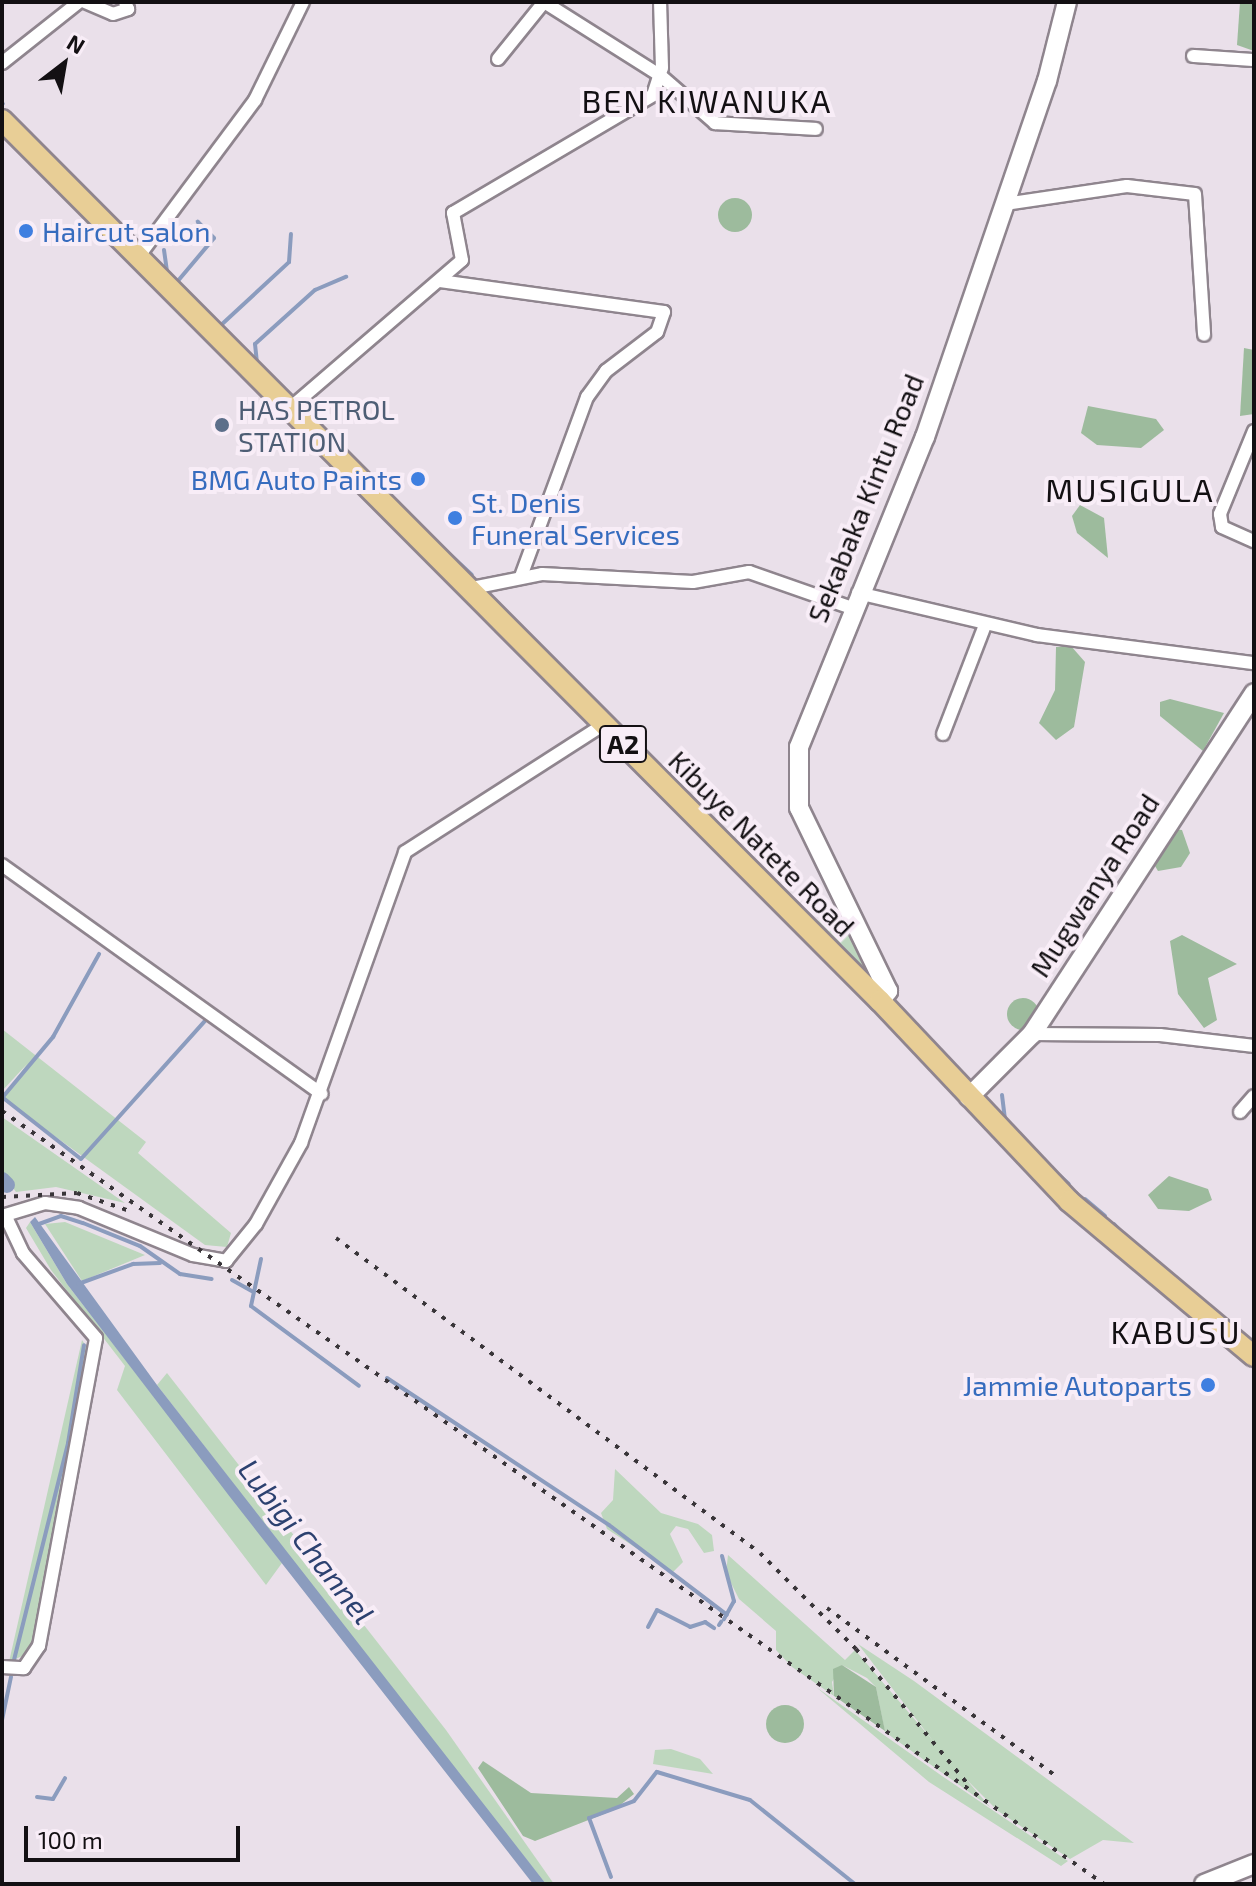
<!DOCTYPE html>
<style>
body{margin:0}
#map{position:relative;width:1256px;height:1886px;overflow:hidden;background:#eae0ea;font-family:"Exo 2",sans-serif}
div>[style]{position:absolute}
.green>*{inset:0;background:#bed7be}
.forest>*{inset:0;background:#9dbb9d}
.round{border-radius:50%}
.water>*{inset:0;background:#8b9cbe}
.stream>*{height:4px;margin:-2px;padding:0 2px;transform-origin:2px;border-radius:2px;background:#8b9cbe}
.canal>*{height:16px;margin:-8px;padding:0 8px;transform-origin:8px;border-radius:8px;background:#8b9cbe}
.roads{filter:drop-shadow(2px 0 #8f858e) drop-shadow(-2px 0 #8f858e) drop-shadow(0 2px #8f858e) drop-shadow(0 -2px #8f858e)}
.street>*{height:12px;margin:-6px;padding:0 6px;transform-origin:6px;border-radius:6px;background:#fff}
.secondary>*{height:18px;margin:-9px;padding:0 9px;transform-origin:9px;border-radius:9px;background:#fff}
.primary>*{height:20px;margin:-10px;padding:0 10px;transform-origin:10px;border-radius:10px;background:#e8ce96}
.rail>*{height:4px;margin-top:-2px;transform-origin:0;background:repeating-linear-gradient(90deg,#393539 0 4px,transparent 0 12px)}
.dots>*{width:22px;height:22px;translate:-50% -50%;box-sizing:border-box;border:4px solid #f8edf7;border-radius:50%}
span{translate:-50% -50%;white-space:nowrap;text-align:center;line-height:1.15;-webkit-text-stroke:8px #f8edf7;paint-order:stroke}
.shield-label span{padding:2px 6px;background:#f8edf7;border:2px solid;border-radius:6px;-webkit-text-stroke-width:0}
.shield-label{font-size:26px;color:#131013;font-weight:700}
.shop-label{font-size:28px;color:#366cbe}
.left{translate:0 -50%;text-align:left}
.right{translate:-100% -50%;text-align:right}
.service-label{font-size:28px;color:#4e5e75}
.street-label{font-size:28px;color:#131013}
.water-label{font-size:30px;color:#2c4170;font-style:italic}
.quarter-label{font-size:32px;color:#131013;letter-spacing:2px}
.frame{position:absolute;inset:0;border:4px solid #131013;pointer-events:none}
.north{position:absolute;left:24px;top:24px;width:80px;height:80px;-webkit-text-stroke:6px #f8edf7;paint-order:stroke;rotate:31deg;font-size:22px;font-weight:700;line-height:32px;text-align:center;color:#131013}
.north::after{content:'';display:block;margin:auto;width:28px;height:36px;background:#131013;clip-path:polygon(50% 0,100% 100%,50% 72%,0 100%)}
.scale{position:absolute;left:24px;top:1826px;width:216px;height:36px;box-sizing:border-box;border:4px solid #131013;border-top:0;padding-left:10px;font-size:24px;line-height:28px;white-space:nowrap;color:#131013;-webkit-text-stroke:6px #f8edf7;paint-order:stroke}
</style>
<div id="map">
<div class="green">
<div style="clip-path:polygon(832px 912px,874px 971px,876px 981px,818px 921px)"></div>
<div style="clip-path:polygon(2px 1029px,146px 1142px,138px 1153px,231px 1233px,227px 1247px,205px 1245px,2px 1098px,27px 1064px,2px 1091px)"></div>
<div style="clip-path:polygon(2px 1117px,125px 1203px,56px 1187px,16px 1192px,2px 1173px)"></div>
<div style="clip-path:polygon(30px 1222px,67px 1284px,282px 1563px,266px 1585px,117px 1390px,125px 1366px,51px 1270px,26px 1228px)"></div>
<div style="clip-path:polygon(65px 1222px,145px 1255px,82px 1281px,45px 1224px)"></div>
<div style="clip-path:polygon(82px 1340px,88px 1349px,36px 1634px,31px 1652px,9px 1662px)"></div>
<div style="clip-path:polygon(167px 1373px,446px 1730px,554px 1884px,546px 1884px,458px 1775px,157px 1385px)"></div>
<div style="clip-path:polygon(615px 1469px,661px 1513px,698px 1524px,712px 1535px,714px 1551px,704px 1553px,688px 1529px,676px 1526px,670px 1534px,683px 1562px,673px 1572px,607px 1529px,601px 1513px,613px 1500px)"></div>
<div style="clip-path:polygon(728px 1555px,845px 1660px,855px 1650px,990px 1807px,885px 1732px,876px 1687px,867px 1678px,842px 1665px,832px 1682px,834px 1696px,792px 1667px,776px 1650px,776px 1631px,739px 1599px,726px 1573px)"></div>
<div style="clip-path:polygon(858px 1644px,914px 1681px,1134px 1843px,1103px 1840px,1070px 1859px,998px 1811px,950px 1763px)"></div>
<div style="clip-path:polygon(816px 1687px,942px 1776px,1068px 1861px,1061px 1866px,929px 1782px)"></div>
<div style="clip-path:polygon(671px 1749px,700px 1759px,713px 1774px,653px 1764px,655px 1750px)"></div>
</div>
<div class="forest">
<div style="clip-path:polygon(1240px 2px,1254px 2px,1254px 51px,1237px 45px)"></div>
<div class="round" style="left:718px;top:198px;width:34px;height:34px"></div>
<div style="clip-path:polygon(1244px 348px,1254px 350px,1254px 414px,1240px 416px)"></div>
<div style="clip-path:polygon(1088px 406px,1156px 419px,1164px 430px,1141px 448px,1097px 445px,1081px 433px)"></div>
<div style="clip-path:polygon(1080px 505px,1104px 518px,1108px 558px,1077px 533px,1072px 516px)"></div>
<div style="clip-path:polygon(1071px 646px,1085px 662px,1074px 727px,1056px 740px,1039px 723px,1055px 690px,1056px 647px)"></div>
<div style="clip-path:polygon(1170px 699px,1224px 713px,1203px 751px,1160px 716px,1160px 702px)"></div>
<div style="clip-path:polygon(1164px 828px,1182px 830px,1190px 853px,1181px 867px,1158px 871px,1152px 861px)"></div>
<div style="clip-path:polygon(1182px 935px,1237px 964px,1208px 978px,1217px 1020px,1204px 1028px,1178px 994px,1170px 941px)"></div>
<div class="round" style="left:1007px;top:998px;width:32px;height:32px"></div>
<div style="clip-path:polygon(1169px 1176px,1208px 1189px,1212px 1200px,1189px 1211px,1158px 1209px,1148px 1195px)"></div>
<div style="clip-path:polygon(842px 1665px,876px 1687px,885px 1731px,834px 1696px,833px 1669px)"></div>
<div class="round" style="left:766px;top:1705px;width:38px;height:38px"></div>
<div style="clip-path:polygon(483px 1761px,531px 1793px,617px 1798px,629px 1787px,634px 1794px,614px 1810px,535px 1841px,523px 1836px,478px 1768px)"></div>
</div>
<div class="water">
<div style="clip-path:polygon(35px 1217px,157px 1385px,546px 1884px,533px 1884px,230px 1497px,67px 1284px,30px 1222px)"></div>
</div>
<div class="stream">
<div style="left:2px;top:103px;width:1px;rotate:45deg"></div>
<div style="left:164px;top:250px;width:22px;rotate:82deg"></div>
<div style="left:177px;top:282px;width:57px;rotate:-49.9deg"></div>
<div style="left:214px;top:238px;width:23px;rotate:-135deg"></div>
<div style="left:220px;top:326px;width:94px;rotate:-42.8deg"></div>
<div style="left:289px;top:262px;width:28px;rotate:-86deg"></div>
<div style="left:257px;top:363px;width:19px;rotate:-96deg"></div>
<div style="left:255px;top:344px;width:81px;rotate:-42deg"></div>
<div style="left:315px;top:290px;width:34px;rotate:-23deg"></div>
<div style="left:272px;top:377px;width:35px;rotate:44deg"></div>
<div style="left:313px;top:417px;width:11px;rotate:45deg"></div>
<div style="left:430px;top:536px;width:57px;rotate:42.9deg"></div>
<div style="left:1002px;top:1095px;width:26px;rotate:83deg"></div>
<div style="left:2px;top:1097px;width:100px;rotate:38.1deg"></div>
<div style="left:81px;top:1159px;width:186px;rotate:-48.1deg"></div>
<div style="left:2px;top:1098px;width:80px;rotate:-50.1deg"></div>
<div style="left:53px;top:1037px;width:95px;rotate:-61deg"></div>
<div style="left:1050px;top:1167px;width:25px;rotate:42deg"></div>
<div style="left:1085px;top:1199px;width:26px;rotate:40deg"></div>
<div style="left:39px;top:1224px;width:23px;rotate:-20deg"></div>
<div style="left:61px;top:1216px;width:23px;rotate:18deg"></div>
<div style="left:83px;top:1223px;width:61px;rotate:22deg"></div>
<div style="left:140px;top:1246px;width:49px;rotate:35deg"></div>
<div style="left:180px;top:1274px;width:32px;rotate:9deg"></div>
<div style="left:1114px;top:1224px;width:12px;rotate:48deg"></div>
<div style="left:261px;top:1259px;width:48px;rotate:102deg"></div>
<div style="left:251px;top:1306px;width:134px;rotate:36.5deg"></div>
<div style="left:232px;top:1280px;width:23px;rotate:29deg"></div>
<div style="left:78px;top:1284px;width:59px;rotate:-20deg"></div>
<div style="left:133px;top:1264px;width:27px;rotate:-2deg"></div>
<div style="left:387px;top:1378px;width:266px;rotate:33.5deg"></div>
<div style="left:609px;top:1525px;width:148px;rotate:37.3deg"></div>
<div style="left:722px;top:1556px;width:47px;rotate:75.1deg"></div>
<div style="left:734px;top:1601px;width:21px;rotate:119deg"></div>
<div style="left:719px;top:1625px;width:4px;rotate:-56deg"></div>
<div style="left:648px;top:1627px;width:19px;rotate:-62deg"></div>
<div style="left:657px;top:1610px;width:37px;rotate:27deg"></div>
<div style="left:690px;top:1627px;width:16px;rotate:-18deg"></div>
<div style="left:705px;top:1622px;width:11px;rotate:34deg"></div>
<div style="left:13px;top:1664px;width:228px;rotate:-76deg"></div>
<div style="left:68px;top:1443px;width:99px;rotate:-80.7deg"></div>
<div style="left:2px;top:1720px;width:44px;rotate:-78.2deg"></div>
<div style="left:37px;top:1797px;width:16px;rotate:7deg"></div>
<div style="left:53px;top:1799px;width:24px;rotate:-60deg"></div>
<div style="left:611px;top:1877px;width:63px;rotate:-110.4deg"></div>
<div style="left:589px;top:1818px;width:48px;rotate:-20.7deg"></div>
<div style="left:634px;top:1801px;width:37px;rotate:-52deg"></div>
<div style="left:657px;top:1772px;width:97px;rotate:16.8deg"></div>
<div style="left:750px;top:1800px;width:134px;rotate:38.7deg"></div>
</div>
<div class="canal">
<div style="left:2px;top:1180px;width:7px;rotate:45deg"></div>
</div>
<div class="roads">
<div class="street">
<div style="left:85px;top:2px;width:30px;rotate:23deg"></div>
<div style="left:113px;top:14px;width:16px;rotate:-18deg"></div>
<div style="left:128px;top:9px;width:8px;rotate:-113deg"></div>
<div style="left:544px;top:2px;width:138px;rotate:32.3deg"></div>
<div style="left:661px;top:76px;width:72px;rotate:41deg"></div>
<div style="left:715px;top:123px;width:101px;rotate:3.4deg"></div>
<div style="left:1193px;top:56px;width:61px;rotate:3.8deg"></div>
<div style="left:498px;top:59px;width:73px;rotate:-51.1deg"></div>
<div style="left:2px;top:63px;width:98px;rotate:-38.4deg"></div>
<div style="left:1005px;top:204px;width:123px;rotate:-8.4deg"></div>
<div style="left:1127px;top:186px;width:68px;rotate:6.7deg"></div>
<div style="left:1195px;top:194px;width:141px;rotate:86.3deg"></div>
<div style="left:138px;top:257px;width:196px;rotate:-53.3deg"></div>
<div style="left:255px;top:100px;width:109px;rotate:-63.9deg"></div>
<div style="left:440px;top:281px;width:226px;rotate:7.9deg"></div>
<div style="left:664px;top:312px;width:21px;rotate:109deg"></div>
<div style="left:657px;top:332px;width:64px;rotate:142.6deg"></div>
<div style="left:606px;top:371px;width:32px;rotate:126deg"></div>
<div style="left:587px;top:397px;width:191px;rotate:110.2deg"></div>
<div style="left:289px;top:409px;width:228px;rotate:-40.7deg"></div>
<div style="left:462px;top:260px;width:48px;rotate:-100.8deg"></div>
<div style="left:453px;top:213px;width:232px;rotate:-30.5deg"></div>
<div style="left:653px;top:95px;width:28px;rotate:-72deg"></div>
<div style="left:662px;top:68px;width:66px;rotate:-91.7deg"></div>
<div style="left:1254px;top:431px;width:90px;rotate:112.3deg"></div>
<div style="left:1220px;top:514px;width:13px;rotate:81deg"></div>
<div style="left:1222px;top:527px;width:35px;rotate:24deg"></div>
<div style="left:467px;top:589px;width:76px;rotate:-11.3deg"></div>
<div style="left:542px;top:574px;width:151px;rotate:3deg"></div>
<div style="left:693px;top:582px;width:57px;rotate:-10.1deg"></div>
<div style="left:749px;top:572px;width:109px;rotate:19.3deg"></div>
<div style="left:858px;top:593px;width:184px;rotate:13.2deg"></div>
<div style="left:1037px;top:635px;width:219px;rotate:7.4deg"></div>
<div style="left:943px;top:734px;width:117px;rotate:-68.9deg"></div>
<div style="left:2px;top:865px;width:393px;rotate:35.6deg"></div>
<div style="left:1032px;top:1034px;width:128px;rotate:0.4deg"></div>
<div style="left:1160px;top:1035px;width:95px;rotate:6.7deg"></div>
<div style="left:1240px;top:1112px;width:21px;rotate:-49deg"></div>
<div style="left:2px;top:1216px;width:45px;rotate:-16.8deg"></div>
<div style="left:45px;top:1203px;width:34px;rotate:8deg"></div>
<div style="left:79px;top:1208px;width:123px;rotate:22.4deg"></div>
<div style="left:193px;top:1255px;width:34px;rotate:10deg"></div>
<div style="left:226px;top:1261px;width:48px;rotate:-51deg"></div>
<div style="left:256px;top:1224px;width:93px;rotate:-60.9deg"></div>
<div style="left:301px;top:1143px;width:309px;rotate:-70.3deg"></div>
<div style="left:405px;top:852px;width:237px;rotate:-32.7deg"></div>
<div style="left:2px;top:1667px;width:22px;rotate:3deg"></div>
<div style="left:24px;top:1668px;width:27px;rotate:-56deg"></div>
<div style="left:39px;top:1646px;width:313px;rotate:-79.5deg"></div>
<div style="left:96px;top:1338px;width:112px;rotate:-130.7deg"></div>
<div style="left:23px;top:1253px;width:42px;rotate:-115.3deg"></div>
</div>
<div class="secondary">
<div style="left:880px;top:1001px;width:13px;rotate:-51deg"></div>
<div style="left:888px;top:991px;width:203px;rotate:-115.9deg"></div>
<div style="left:799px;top:808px;width:61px;rotate:-90deg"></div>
<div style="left:799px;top:747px;width:335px;rotate:-67.9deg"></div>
<div style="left:925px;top:437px;width:376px;rotate:-71.1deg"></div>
<div style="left:1047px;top:81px;width:81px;rotate:-75.8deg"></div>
<div style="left:969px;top:1097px;width:89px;rotate:-45deg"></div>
<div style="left:1032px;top:1034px;width:407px;rotate:-56.9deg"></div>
<div style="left:1204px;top:1884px;width:54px;rotate:-21.8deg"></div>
</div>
<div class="primary">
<div style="left:2px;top:120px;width:1244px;rotate:45.1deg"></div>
<div style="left:880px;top:1001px;width:275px;rotate:46.6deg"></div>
<div style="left:1069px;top:1201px;width:241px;rotate:40deg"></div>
</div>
</div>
<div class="rail">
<div style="left:2px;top:1111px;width:1346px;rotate:35.05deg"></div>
<div style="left:2px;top:1197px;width:75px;rotate:-3.1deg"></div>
<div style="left:77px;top:1193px;width:56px;rotate:18.8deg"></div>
<div style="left:336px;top:1238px;width:528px;rotate:36.61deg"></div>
<div style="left:760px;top:1553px;width:136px;rotate:45deg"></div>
<div style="left:856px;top:1649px;width:173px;rotate:50.4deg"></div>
<div style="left:827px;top:1608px;width:282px;rotate:36.3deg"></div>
</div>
<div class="dots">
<div style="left:26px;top:231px;background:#3f7fe0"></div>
<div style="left:222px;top:425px;background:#5c6f8a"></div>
<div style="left:418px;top:479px;background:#3f7fe0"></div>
<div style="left:455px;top:518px;background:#3f7fe0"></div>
<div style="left:1208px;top:1385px;background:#3f7fe0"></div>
</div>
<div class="shield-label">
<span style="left:623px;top:744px">A2</span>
</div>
<div class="shop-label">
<span class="left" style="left:42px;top:231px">Haircut salon</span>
<span class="right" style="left:402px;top:479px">BMG Auto Paints</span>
<span class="left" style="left:471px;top:518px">St. Denis<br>Funeral Services</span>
<span class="right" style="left:1192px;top:1385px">Jammie Autoparts</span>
</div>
<div class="service-label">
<span class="left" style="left:238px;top:425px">HAS PETROL<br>STATION</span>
</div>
<div class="street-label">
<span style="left:865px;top:498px;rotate:-68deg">Sekabaka Kintu Road</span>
<span style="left:762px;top:843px;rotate:45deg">Kibuye Natete Road</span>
<span style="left:1094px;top:885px;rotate:-57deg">Mugwanya Road</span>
</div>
<div class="water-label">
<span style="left:307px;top:1541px;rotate:52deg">Lubigi Channel</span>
</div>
<div class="quarter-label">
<span style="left:707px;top:100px">BEN KIWANUKA</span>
<span style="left:1130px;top:489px">MUSIGULA</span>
<span style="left:1176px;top:1331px">KABUSU</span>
</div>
<div class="frame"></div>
<div class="north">N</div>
<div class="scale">100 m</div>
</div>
